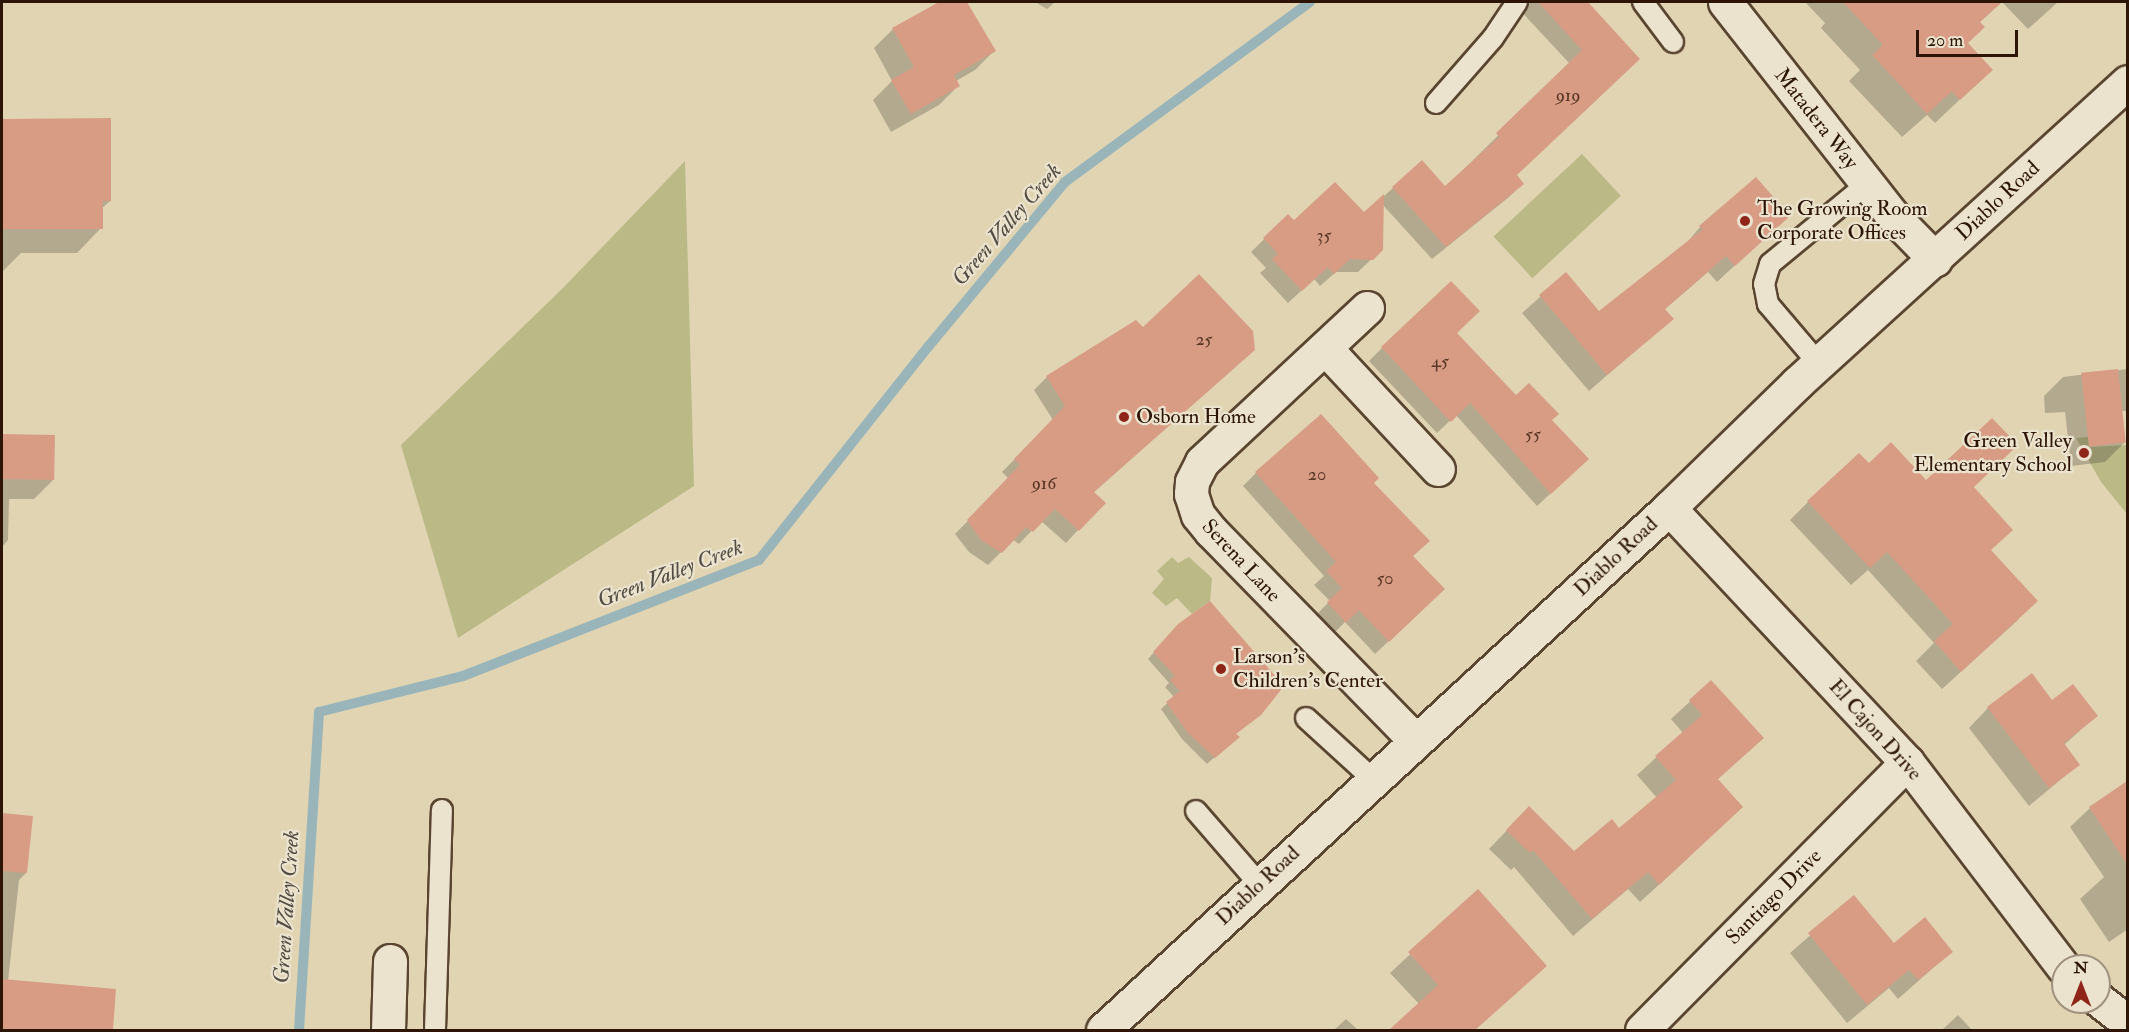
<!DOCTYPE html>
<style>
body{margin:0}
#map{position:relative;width:2129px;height:1032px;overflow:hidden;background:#e0d4b3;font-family:"IM FELL Double Pica",serif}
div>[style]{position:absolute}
.green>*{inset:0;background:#bbba87;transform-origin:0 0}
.shadow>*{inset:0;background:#0003}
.stream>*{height:10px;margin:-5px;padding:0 5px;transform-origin:5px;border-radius:5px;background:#9ab5b9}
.building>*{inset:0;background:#d89c85;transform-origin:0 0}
.roads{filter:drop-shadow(2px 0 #5a4530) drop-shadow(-2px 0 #5a4530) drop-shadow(0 2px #5a4530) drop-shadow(0 -2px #5a4530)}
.lane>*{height:20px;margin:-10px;padding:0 10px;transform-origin:10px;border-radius:10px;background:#ebe3ce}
.street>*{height:33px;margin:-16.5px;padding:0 16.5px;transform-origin:16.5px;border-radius:16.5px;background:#ebe3ce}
.secondary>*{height:33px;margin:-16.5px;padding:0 16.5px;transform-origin:16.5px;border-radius:16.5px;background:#ebe3ce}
.dots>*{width:16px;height:16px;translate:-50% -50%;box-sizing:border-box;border:3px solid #ebe3ce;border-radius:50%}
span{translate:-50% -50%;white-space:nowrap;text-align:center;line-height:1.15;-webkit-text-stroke:4.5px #ebe3ce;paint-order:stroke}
.number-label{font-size:18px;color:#583725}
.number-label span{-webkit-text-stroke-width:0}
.street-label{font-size:21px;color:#2d1505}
.poi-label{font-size:21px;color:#2d1505}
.left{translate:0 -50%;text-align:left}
.right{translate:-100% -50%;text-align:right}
.water-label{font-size:22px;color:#534d44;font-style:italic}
.frame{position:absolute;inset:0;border:3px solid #2d1505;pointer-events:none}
.north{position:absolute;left:2051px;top:954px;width:60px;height:60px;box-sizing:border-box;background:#ebe3ce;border:2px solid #9f917e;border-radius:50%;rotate:0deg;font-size:16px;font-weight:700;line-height:24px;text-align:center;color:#2d1505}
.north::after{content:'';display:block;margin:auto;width:21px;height:27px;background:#8f2418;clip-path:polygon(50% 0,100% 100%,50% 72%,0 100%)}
.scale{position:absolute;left:1916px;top:30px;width:102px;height:27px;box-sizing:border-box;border:3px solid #2d1505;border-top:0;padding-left:8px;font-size:18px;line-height:21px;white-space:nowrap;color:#2d1505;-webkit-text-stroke:4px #ebe3ce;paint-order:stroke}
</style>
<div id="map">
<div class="green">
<div style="left:1582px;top:154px;width:57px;height:121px;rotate:47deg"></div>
<div style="clip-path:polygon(685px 161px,694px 486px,458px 638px,401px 445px,563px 288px)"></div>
<div style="clip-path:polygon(2088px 437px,2090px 447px,2127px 445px,2127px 514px,2101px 482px,2076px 438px)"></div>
<div style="clip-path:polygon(1172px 557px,1178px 563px,1189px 557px,1212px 578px,1210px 601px,1192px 614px,1177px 598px,1166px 606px,1152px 593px,1164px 579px,1157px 571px)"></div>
</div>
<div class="shadow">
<div style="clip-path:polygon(942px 2px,965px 2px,994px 51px,975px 70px,956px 81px,958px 86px,939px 105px,891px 132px,873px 100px,892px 81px,874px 48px,893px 29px)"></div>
<div style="clip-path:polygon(1035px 2px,1055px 2px,1047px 9px)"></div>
<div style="clip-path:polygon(1527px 2px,1586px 2px,1638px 59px,1516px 175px,1522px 184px,1509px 197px,1432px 259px,1382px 204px,1381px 250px,1358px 272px,1336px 272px,1320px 286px,1314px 279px,1288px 303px,1260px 273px,1266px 268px,1251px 252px,1288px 216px,1294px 223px,1364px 214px,1422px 162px,1445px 188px,1570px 64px,1519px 9px)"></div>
<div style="clip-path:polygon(1805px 2px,2002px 2px,1979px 23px,1967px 43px,1991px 70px,1935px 123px,1927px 115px,1902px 137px,1849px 81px,1860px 70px,1821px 28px,1825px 23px)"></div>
<div style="clip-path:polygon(2002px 2px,2058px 2px,2028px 29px)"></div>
<div style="clip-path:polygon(2px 114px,4px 121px,110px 201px,101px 209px,101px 228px,77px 253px,21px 253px,2px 272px)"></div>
<div style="clip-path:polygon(1788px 216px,1717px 282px,1708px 272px,1664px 310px,1672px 319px,1589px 391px,1522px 313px,1566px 274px,1599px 313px,1685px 245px,1700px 227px)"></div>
<div style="clip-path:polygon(1136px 322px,1143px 329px,1240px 362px,1093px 493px,1103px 503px,1066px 543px,1041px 521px,1019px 544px,1013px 540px,988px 565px,969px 552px,955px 534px,1009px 479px,1002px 472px,1053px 420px,1034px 390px,1047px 377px)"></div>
<div style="clip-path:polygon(1455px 333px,1516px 397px,1551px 420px,1574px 472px,1537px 506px,1456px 415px,1437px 433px,1369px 361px,1382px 348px)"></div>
<div style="clip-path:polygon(2128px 369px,2128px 411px,2121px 411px,2125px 442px,2105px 462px,2071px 466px,2065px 412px,2045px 413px,2044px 396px,2063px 377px)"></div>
<div style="clip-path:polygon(2px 436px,54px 436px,53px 480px,34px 499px,9px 499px,8px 540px,2px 547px)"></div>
<div style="clip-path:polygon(1869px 465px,1926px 482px,1972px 488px,1990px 551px,2018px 620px,1942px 689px,1916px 661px,1934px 643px,1868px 570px,1851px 585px,1790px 520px,1808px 502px)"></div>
<div style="clip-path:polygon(1256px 473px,1372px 483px,1412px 556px,1430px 602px,1375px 654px,1345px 622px,1332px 635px,1315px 616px,1330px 601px,1314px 585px,1324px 576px,1243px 486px)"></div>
<div style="clip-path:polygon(1172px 632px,1235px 734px,1231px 743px,1207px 764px,1182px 739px,1161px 709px,1174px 697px,1165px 687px,1169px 683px,1148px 659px)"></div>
<div style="clip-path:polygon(1711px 682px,1762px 738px,1717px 780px,1687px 859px,1640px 902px,1628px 889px,1573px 936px,1514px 867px,1511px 870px,1489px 849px,1511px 826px,1574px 853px,1619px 830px,1657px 798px,1637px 775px,1683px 733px,1671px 719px)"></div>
<div style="clip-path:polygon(2052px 702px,2096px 716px,2064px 745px,2078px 765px,2029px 806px,1969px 728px,1988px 708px)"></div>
<div style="clip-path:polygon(2128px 782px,2128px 929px,2109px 942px,2080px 899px,2104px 877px,2070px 827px,2090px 808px)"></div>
<div style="clip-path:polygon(2px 815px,32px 818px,26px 873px,19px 880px,8px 981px,115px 990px,111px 1030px,2px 1030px)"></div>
<div style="clip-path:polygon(1478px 891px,1545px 966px,1475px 1030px,1391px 1030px,1419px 1004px,1390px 973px)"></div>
<div style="clip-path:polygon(1854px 897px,1894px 945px,1951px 952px,1898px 999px,1889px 988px,1847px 1023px,1790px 953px)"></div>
<div style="clip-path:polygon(1958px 1015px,1972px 1030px,1942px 1030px)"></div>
<div style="clip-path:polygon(1346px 1019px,1358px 1030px,1334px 1030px)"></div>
</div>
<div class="stream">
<div style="left:299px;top:1030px;width:319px;rotate:-86.4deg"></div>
<div style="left:319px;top:712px;width:148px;rotate:-14deg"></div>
<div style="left:463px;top:676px;width:318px;rotate:-21.4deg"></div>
<div style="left:759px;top:560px;width:272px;rotate:-51.6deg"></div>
<div style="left:928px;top:347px;width:214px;rotate:-50.3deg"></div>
<div style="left:1065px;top:182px;width:304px;rotate:-36.3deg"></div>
</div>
<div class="building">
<div style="clip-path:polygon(939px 2px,967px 2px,996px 51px,954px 75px,960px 86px,911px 114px,891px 80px,914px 67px,892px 28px)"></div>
<div style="clip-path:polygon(1538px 2px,1588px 2px,1640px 59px,1517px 175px,1524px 184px,1446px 247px,1392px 187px,1422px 160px,1445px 186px,1499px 137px,1496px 133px,1582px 50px)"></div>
<div style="clip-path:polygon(1843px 2px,2002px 2px,1980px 22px,1985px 27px,1968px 43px,1993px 70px,1960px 100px,1952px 91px,1927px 114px,1872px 55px,1883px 45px)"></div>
<div style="clip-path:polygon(111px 118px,111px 201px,103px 201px,103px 229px,2px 229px,2px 119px)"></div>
<div style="clip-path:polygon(1756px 177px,1790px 216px,1735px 266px,1726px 256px,1665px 309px,1674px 319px,1607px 375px,1539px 295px,1566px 272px,1599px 311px,1703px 229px,1699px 226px)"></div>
<div style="clip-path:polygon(1335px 182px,1364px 212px,1384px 194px,1383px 250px,1373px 260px,1350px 259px,1334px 274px,1328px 267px,1302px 291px,1272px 259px,1278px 254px,1263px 238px,1288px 214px,1294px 220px)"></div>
<div style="clip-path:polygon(1199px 274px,1253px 331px,1255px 350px,1094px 492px,1106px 503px,1079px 531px,1055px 509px,1033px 532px,1026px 527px,1002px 553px,981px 540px,967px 520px,1020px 465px,1014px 459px,1065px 406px,1046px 376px,1136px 320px,1143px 327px)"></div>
<div style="clip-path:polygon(1451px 281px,1480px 311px,1457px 333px,1516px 395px,1529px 383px,1559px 414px,1552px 420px,1589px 459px,1551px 494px,1470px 403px,1451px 422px,1381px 347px)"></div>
<div style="left:2118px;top:369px;width:74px;height:37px;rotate:84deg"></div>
<div style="clip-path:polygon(1321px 414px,1379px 478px,1374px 483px,1430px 541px,1413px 556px,1445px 589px,1389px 642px,1359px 610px,1346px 623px,1327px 602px,1342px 588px,1326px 571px,1336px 562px,1255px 472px)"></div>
<div style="clip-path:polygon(1992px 418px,2018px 445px,1974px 487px,2013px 530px,1991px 550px,2038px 601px,1961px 672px,1934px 641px,1953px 624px,1887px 552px,1870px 568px,1807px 501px,1859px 453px,1869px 463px,1891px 442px,1926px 480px)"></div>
<div style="left:2px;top:434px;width:53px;height:45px;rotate:1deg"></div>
<div style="clip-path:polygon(1210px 601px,1284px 686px,1261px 715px,1236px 734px,1240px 737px,1215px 758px,1188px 733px,1166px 702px,1180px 691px,1170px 680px,1175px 676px,1153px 652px,1178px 624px)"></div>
<div style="clip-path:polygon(2032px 673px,2052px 700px,2073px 684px,2098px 716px,2064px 743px,2080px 765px,2049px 788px,1987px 707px)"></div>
<div style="clip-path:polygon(1711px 680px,1764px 738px,1718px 779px,1743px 807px,1659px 885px,1648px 872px,1592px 919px,1533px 850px,1530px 853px,1506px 830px,1529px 806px,1574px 851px,1612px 819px,1619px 828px,1676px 780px,1655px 756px,1702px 715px,1689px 700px)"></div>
<div style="clip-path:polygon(2127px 781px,2127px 864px,2089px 807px)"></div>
<div style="clip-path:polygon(2px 813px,33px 816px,27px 873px,2px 871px)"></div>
<div style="clip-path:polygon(1478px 889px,1547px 966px,1475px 1030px,1389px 1030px,1438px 985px,1408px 952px)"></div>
<div style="clip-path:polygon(1854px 895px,1894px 943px,1925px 917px,1953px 952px,1918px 980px,1909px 970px,1867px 1005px,1808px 933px)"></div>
<div style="clip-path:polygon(2px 979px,116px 989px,113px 1030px,2px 1030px)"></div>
</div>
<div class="roads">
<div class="lane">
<div style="left:1643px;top:2px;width:50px;rotate:53.1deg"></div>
<div style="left:1436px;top:103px;width:86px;rotate:-48.8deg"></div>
<div style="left:1493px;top:38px;width:43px;rotate:-56.3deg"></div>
<div style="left:1819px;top:364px;width:79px;rotate:-130.4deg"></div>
<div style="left:1768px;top:304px;width:20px;rotate:-101deg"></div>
<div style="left:1764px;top:284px;width:21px;rotate:-73deg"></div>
<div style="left:1770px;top:264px;width:126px;rotate:-39.5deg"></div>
<div style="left:1306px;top:718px;width:92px;rotate:42.4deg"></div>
<div style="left:1196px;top:811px;width:98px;rotate:49.1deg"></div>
<div style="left:435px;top:1030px;width:220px;rotate:-88.2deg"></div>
</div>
<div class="street">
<div style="left:1725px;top:2px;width:271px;rotate:51.9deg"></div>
<div style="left:1892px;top:215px;width:62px;rotate:45.7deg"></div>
<div style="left:1367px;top:308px;width:226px;rotate:137deg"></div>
<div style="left:1202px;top:462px;width:22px;rotate:117deg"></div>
<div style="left:1192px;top:482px;width:12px;rotate:95deg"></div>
<div style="left:1191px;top:494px;width:22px;rotate:72deg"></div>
<div style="left:1198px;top:515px;width:21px;rotate:51deg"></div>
<div style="left:1211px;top:531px;width:293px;rotate:45.7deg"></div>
<div style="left:1326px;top:349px;width:164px;rotate:47deg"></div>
<div style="left:1669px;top:508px;width:348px;rotate:46.9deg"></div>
<div style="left:1907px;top:762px;width:258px;rotate:52.7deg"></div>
<div style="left:2099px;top:1000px;width:37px;rotate:38deg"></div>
<div style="left:388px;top:1030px;width:69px;rotate:-88.3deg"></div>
<div style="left:1642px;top:1030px;width:377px;rotate:-45.3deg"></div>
</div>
<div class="secondary">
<div style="left:1103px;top:1030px;width:770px;rotate:-42.68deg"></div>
<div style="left:1669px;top:508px;width:179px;rotate:-44.3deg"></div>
<div style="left:1797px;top:383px;width:447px;rotate:-42.3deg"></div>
</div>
</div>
<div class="dots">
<div style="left:1745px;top:221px;background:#8f2418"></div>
<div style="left:1124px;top:417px;background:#8f2418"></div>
<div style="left:2084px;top:453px;background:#8f2418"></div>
<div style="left:1221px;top:669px;background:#8f2418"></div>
</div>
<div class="number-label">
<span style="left:1568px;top:96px">919</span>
<span style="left:1324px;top:236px">35</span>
<span style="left:1204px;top:340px">25</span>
<span style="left:1440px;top:362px">45</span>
<span style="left:1533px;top:435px">55</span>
<span style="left:1317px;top:475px">20</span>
<span style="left:1044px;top:484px">916</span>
<span style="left:1385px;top:579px">50</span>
</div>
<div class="street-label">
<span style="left:1816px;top:119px;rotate:52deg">Matadera Way</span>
<span style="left:1998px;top:201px;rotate:-43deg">Diablo Road</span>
<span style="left:1616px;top:557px;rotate:-43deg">Diablo Road</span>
<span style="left:1241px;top:561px;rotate:47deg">Serena Lane</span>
<span style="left:1875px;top:730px;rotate:48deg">El Cajon Drive</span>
<span style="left:1258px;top:886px;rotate:-43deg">Diablo Road</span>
<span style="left:1774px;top:897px;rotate:-45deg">Santiago Drive</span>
</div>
<div class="poi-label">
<span class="left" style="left:1757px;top:221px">The Growing Room<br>Corporate Offices</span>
<span class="left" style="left:1136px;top:417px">Osborn Home</span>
<span class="right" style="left:2072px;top:453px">Green Valley<br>Elementary School</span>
<span class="left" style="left:1233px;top:669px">Larson's<br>Children's Center</span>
</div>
<div class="water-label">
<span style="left:1007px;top:225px;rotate:-49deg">Green Valley Creek</span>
<span style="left:670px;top:574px;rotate:-21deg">Green Valley Creek</span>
<span style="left:287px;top:907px;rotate:-86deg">Green Valley Creek</span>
</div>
<div class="frame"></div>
<div class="north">N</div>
<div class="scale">20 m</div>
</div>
